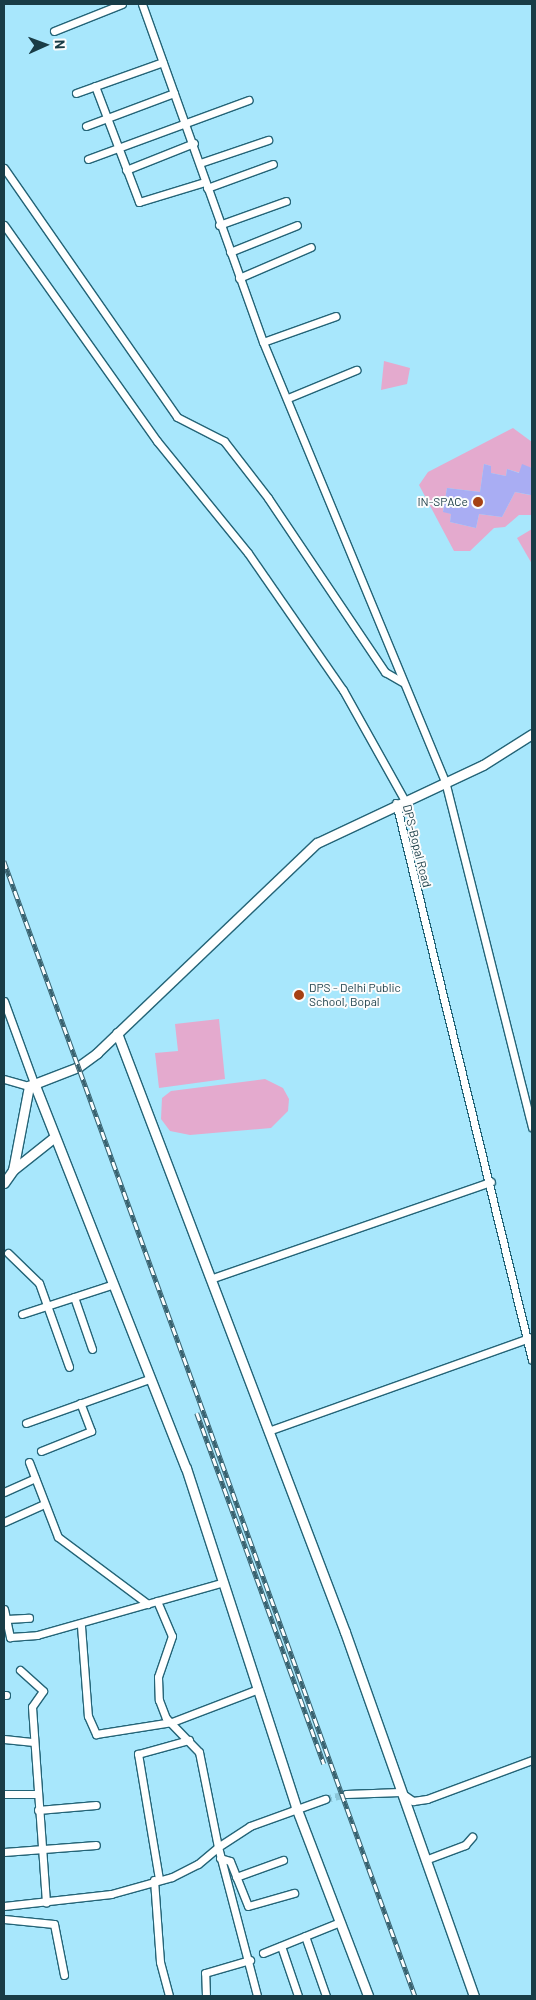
<!DOCTYPE html>
<style>
body{margin:0}
#map{position:relative;width:536px;height:2000px;overflow:hidden;background:#a8e7fc;font-family:Barlow,sans-serif}
div>[style]{position:absolute}
.green>*{inset:0;background:#e4aace}
.building>*{inset:0;background:#a9adf3}
.minor-tunnel>*{height:7px;margin-top:-3.5px;transform-origin:0;background:repeating-linear-gradient(90deg,#8bc5d8 0 7px,transparent 0 10.5px)}
.roads{filter:drop-shadow(1px 0 #246477) drop-shadow(-1px 0 #246477) drop-shadow(0 1px #246477) drop-shadow(0 -1px #246477)}
.minor>*{height:7px;margin:-3.5px;padding:0 3.5px;transform-origin:3.5px;border-radius:3.5px;background:#fff}
.tertiary>*{height:9px;margin:-4.5px;padding:0 4.5px;transform-origin:4.5px;border-radius:4.5px;background:#fff}
.rail>*{height:4.5px;margin-top:-2.25px;transform-origin:0;background:repeating-linear-gradient(90deg,#fcfcfc 0 8px,#39626f 0 16px);box-sizing:border-box;border-block:1px solid #39626f}
.dots>*{width:14px;height:14px;translate:-50% -50%;box-sizing:border-box;border:2px solid #fcfcfc;border-radius:50%}
span{translate:-50% -50%;white-space:nowrap;text-align:center;line-height:1.15;-webkit-text-stroke:4px #fcfcfc;paint-order:stroke}
.poi-label{font-size:12px;color:#193c46}
.right{translate:-100% -50%;text-align:right}
.left{translate:0 -50%;text-align:left}
.street-label{font-size:12px;color:#193c46}
.frame{position:absolute;inset:0;border:5px solid #193c46;pointer-events:none}
.north{position:absolute;left:20px;top:20px;width:50px;height:50px;-webkit-text-stroke:4px #fcfcfc;paint-order:stroke;rotate:88deg;font-size:14px;font-weight:700;line-height:20px;text-align:center;color:#193c46}
.north::after{content:'';display:block;margin:auto;width:18px;height:22px;background:#193c46;clip-path:polygon(50% 0,100% 100%,50% 72%,0 100%)}
</style>
<div id="map">
<div class="green">
<div style="clip-path:polygon(384px 361px,410px 368px,407px 384px,381px 390px)"></div>
<div style="clip-path:polygon(513px 428px,532px 442px,532px 468px,522px 465px,520px 473px,507px 469px,506px 476px,491px 473px,491px 466px,484px 464px,480px 492px,447px 488px,443px 511px,451px 514px,450px 522px,476px 528px,479px 514px,502px 517px,515px 492px,530px 495px,532px 487px,532px 515px,519px 515px,505px 527px,494px 528px,470px 551px,454px 551px,419px 485px,428px 472px)"></div>
<div style="clip-path:polygon(532px 529px,532px 564px,517px 538px)"></div>
<div style="clip-path:polygon(219px 1019px,225px 1079px,159px 1088px,155px 1053px,178px 1051px,175px 1024px)"></div>
<div style="clip-path:polygon(265px 1079px,283px 1088px,289px 1099px,288px 1111px,271px 1128px,190px 1135px,170px 1131px,161px 1119px,162px 1098px,171px 1091px)"></div>
</div>
<div class="building">
<div style="clip-path:polygon(484px 464px,491px 466px,491px 473px,506px 476px,507px 469px,519px 473px,522px 464px,532px 468px,531px 495px,515px 492px,502px 517px,479px 514px,476px 528px,450px 522px,451px 514px,443px 512px,447px 488px,480px 492px)"></div>
</div>
<div class="minor-tunnel">
<div style="left:325px;top:1799px;width:22px;rotate:-13deg"></div>
</div>
<div class="roads">
<div class="minor">
<div style="left:142px;top:4px;width:359px;rotate:70.3deg"></div>
<div style="left:263px;top:342px;width:475px;rotate:67.5deg"></div>
<div style="left:445px;top:781px;width:357px;rotate:75.9deg"></div>
<div style="left:54px;top:31px;width:73px;rotate:-21.7deg"></div>
<div style="left:95px;top:86px;width:124px;rotate:69.2deg"></div>
<div style="left:139px;top:202px;width:69px;rotate:-16.9deg"></div>
<div style="left:76px;top:93px;width:92px;rotate:-19.6deg"></div>
<div style="left:86px;top:126px;width:94px;rotate:-20.6deg"></div>
<div style="left:88px;top:159px;width:171px;rotate:-20.2deg"></div>
<div style="left:200px;top:163px;width:72px;rotate:-18.7deg"></div>
<div style="left:4px;top:168px;width:303px;rotate:55.2deg"></div>
<div style="left:177px;top:417px;width:53px;rotate:27.1deg"></div>
<div style="left:224px;top:441px;width:72px;rotate:52.3deg"></div>
<div style="left:268px;top:498px;width:210px;rotate:56.1deg"></div>
<div style="left:385px;top:672px;width:20px;rotate:30deg"></div>
<div style="left:126px;top:170px;width:73px;rotate:-21.7deg"></div>
<div style="left:207px;top:188px;width:70px;rotate:-20deg"></div>
<div style="left:4px;top:225px;width:265px;rotate:54.7deg"></div>
<div style="left:157px;top:441px;width:144px;rotate:50.9deg"></div>
<div style="left:248px;top:553px;width:167px;rotate:55.3deg"></div>
<div style="left:343px;top:690px;width:125px;rotate:60.8deg"></div>
<div style="left:219px;top:225px;width:71px;rotate:-19.7deg"></div>
<div style="left:230px;top:252px;width:72px;rotate:-21.9deg"></div>
<div style="left:239px;top:278px;width:78px;rotate:-23.3deg"></div>
<div style="left:263px;top:342px;width:77px;rotate:-19.6deg"></div>
<div style="left:288px;top:398px;width:74px;rotate:-22.4deg"></div>
<div style="left:396px;top:803px;width:573px;rotate:76.28deg"></div>
<div style="left:4px;top:1001px;width:87px;rotate:69.9deg"></div>
<div style="left:4px;top:1079px;width:26px;rotate:16deg"></div>
<div style="left:8px;top:1253px;width:43px;rotate:44.1deg"></div>
<div style="left:39px;top:1283px;width:89px;rotate:70.3deg"></div>
<div style="left:213px;top:1278px;width:294px;rotate:-19.1deg"></div>
<div style="left:74px;top:1297px;width:55px;rotate:70.9deg"></div>
<div style="left:22px;top:1314px;width:94px;rotate:-18deg"></div>
<div style="left:26px;top:1423px;width:131px;rotate:-19.7deg"></div>
<div style="left:268px;top:1431px;width:280px;rotate:-19.6deg"></div>
<div style="left:41px;top:1451px;width:54px;rotate:-21.8deg"></div>
<div style="left:91px;top:1431px;width:30px;rotate:-111deg"></div>
<div style="left:29px;top:1462px;width:80px;rotate:68.9deg"></div>
<div style="left:58px;top:1537px;width:112px;rotate:36.7deg"></div>
<div style="left:4px;top:1492px;width:34px;rotate:-24deg"></div>
<div style="left:4px;top:1522px;width:44px;rotate:-24.2deg"></div>
<div style="left:157px;top:1601px;width:38px;rotate:67deg"></div>
<div style="left:172px;top:1636px;width:43px;rotate:108.9deg"></div>
<div style="left:158px;top:1677px;width:23px;rotate:88deg"></div>
<div style="left:159px;top:1700px;width:19px;rotate:69deg"></div>
<div style="left:166px;top:1718px;width:47px;rotate:45.9deg"></div>
<div style="left:199px;top:1752px;width:97px;rotate:78.7deg"></div>
<div style="left:218px;top:1847px;width:38px;rotate:-33deg"></div>
<div style="left:250px;top:1826px;width:80px;rotate:-19.8deg"></div>
<div style="left:4px;top:1609px;width:29px;rotate:78deg"></div>
<div style="left:10px;top:1637px;width:27px;rotate:-4deg"></div>
<div style="left:37px;top:1635px;width:191px;rotate:-15.8deg"></div>
<div style="left:7px;top:1619px;width:22px;rotate:-3deg"></div>
<div style="left:81px;top:1626px;width:90px;rotate:85.6deg"></div>
<div style="left:88px;top:1716px;width:20px;rotate:66deg"></div>
<div style="left:96px;top:1734px;width:77px;rotate:-9deg"></div>
<div style="left:172px;top:1722px;width:90px;rotate:-20.9deg"></div>
<div style="left:20px;top:1670px;width:31px;rotate:42deg"></div>
<div style="left:43px;top:1691px;width:19px;rotate:125deg"></div>
<div style="left:32px;top:1707px;width:196px;rotate:85.9deg"></div>
<div style="left:4px;top:1695px;width:2px"></div>
<div style="left:4px;top:1739px;width:30px;rotate:6deg"></div>
<div style="left:4px;top:1794px;width:33px"></div>
<div style="left:346px;top:1794px;width:54px;rotate:-2.1deg"></div>
<div style="left:400px;top:1792px;width:16px;rotate:35deg"></div>
<div style="left:413px;top:1801px;width:14px;rotate:-8deg"></div>
<div style="left:427px;top:1799px;width:112px;rotate:-20.4deg"></div>
<div style="left:38px;top:1810px;width:58px;rotate:-4.9deg"></div>
<div style="left:4px;top:1852px;width:92px;rotate:-4.4deg"></div>
<div style="left:220px;top:1858px;width:10px;rotate:17deg"></div>
<div style="left:230px;top:1861px;width:48px;rotate:68.2deg"></div>
<div style="left:248px;top:1906px;width:48px;rotate:-15.8deg"></div>
<div style="left:425px;top:1860px;width:43px;rotate:-20.6deg"></div>
<div style="left:465px;top:1845px;width:11px;rotate:-49deg"></div>
<div style="left:236px;top:1877px;width:50px;rotate:-19.9deg"></div>
<div style="left:159px;top:1879px;width:127px;rotate:-99.5deg"></div>
<div style="left:138px;top:1754px;width:53px;rotate:-15.4deg"></div>
<div style="left:154px;top:1880px;width:82px;rotate:85.8deg"></div>
<div style="left:160px;top:1962px;width:35px;rotate:75deg"></div>
<div style="left:4px;top:1906px;width:108px;rotate:-6.4deg"></div>
<div style="left:111px;top:1894px;width:63px;rotate:-15.6deg"></div>
<div style="left:172px;top:1877px;width:29px;rotate:-27deg"></div>
<div style="left:198px;top:1864px;width:26px;rotate:-40deg"></div>
<div style="left:218px;top:1847px;width:154px;rotate:75.3deg"></div>
<div style="left:4px;top:1919px;width:50px;rotate:5.7deg"></div>
<div style="left:54px;top:1924px;width:52px;rotate:78.9deg"></div>
<div style="left:305px;top:1936px;width:64px;rotate:70.7deg"></div>
<div style="left:281px;top:1946px;width:53px;rotate:71.2deg"></div>
<div style="left:263px;top:1953px;width:83px;rotate:-21.9deg"></div>
<div style="left:206px;top:1996px;width:23px;rotate:-92deg"></div>
<div style="left:205px;top:1973px;width:47px;rotate:-16.1deg"></div>
</div>
<div class="tertiary">
<div style="left:117px;top:1033px;width:641px;rotate:69.16deg"></div>
<div style="left:345px;top:1632px;width:386px;rotate:70.5deg"></div>
<div style="left:34px;top:1083px;width:414px;rotate:68.5deg"></div>
<div style="left:186px;top:1468px;width:356px;rotate:72deg"></div>
<div style="left:296px;top:1807px;width:202px;rotate:69.1deg"></div>
<div style="left:13px;top:1170px;width:50px;rotate:-38.5deg"></div>
<div style="left:4px;top:1183px;width:16px;rotate:-55deg"></div>
<div style="left:13px;top:1170px;width:86px;rotate:-79.2deg"></div>
<div style="left:29px;top:1086px;width:53px;rotate:-21.2deg"></div>
<div style="left:78px;top:1067px;width:24px;rotate:-36deg"></div>
<div style="left:97px;top:1053px;width:304px;rotate:-43.7deg"></div>
<div style="left:317px;top:843px;width:183px;rotate:-25.2deg"></div>
<div style="left:483px;top:765px;width:58px;rotate:-32.3deg"></div>
</div>
</div>
<div class="rail">
<div style="left:4px;top:861px;width:1207px;rotate:70.09deg"></div>
<div style="left:197px;top:1413px;width:373px;rotate:70.1deg"></div>
</div>
<div class="dots">
<div style="left:478px;top:502px;background:#a64114"></div>
<div style="left:299px;top:995px;background:#a64114"></div>
</div>
<div class="poi-label">
<span class="right" style="left:468px;top:502px">IN-SPACe</span>
<span class="left" style="left:309px;top:995px">DPS - Delhi Public<br>School, Bopal</span>
</div>
<div class="street-label">
<span style="left:417px;top:846px;rotate:76deg">DPS-Bopal Road</span>
</div>
<div class="frame"></div>
<div class="north">N</div>
</div>
